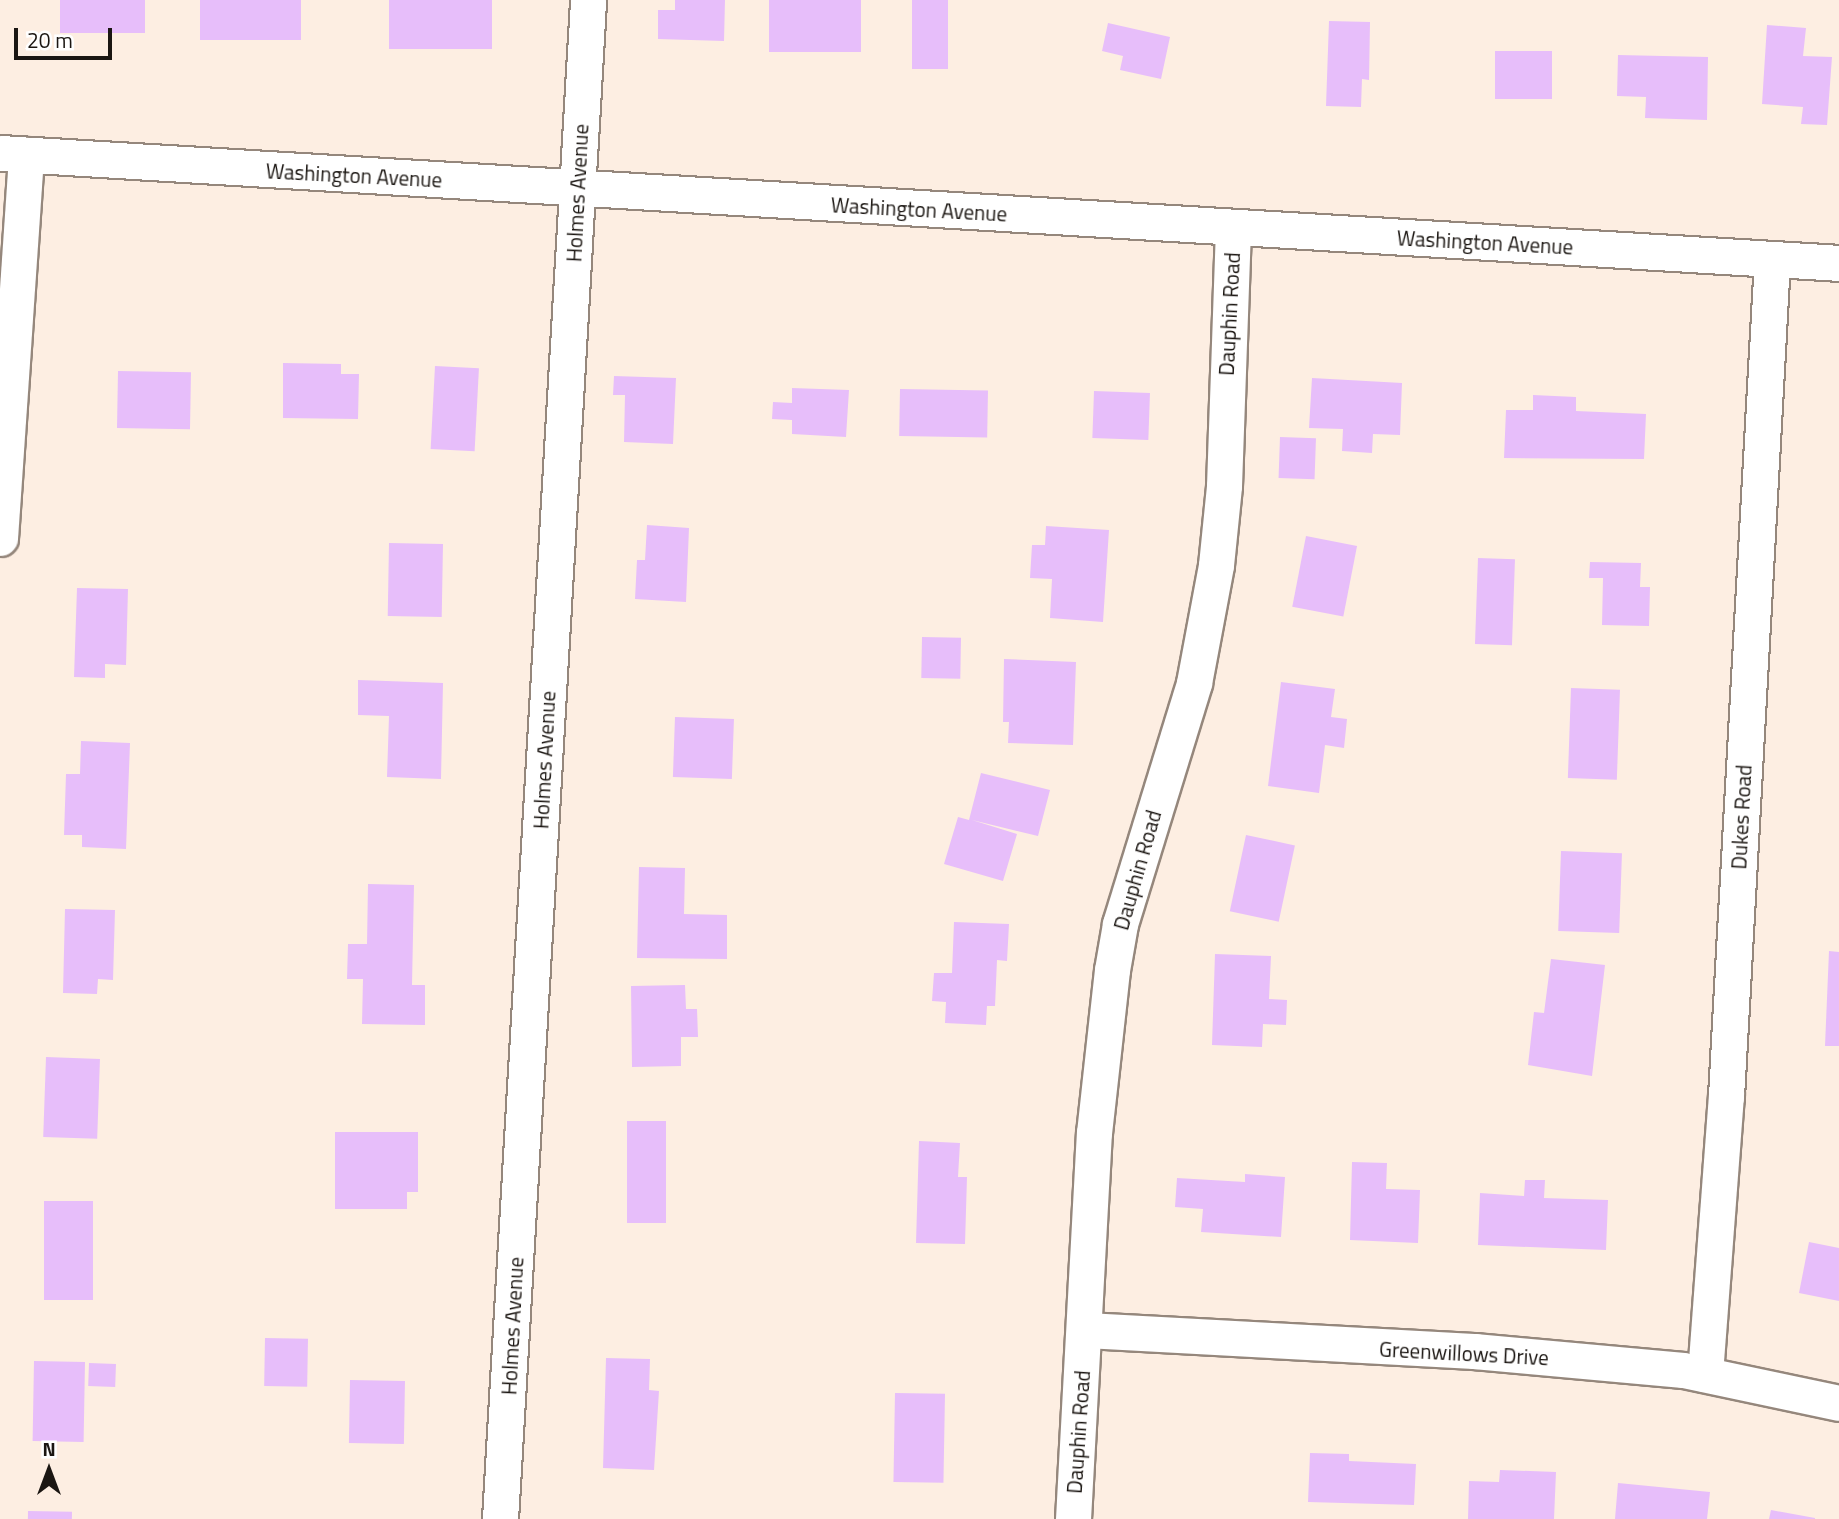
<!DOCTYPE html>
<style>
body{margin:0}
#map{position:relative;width:1839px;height:1519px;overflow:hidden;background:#fdeee2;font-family:"Titillium Web",sans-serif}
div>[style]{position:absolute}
.building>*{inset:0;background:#e7befa;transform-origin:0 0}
.roads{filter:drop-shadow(2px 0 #95877c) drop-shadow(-2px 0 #95877c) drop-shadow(0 2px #95877c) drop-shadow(0 -2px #95877c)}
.minor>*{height:35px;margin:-17.5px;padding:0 17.5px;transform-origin:17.5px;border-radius:17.5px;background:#fff}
span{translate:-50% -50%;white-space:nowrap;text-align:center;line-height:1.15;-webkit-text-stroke:7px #fff;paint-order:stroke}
.street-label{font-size:21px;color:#1b1612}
.north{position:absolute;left:14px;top:1435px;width:70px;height:70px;-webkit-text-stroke:5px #fff;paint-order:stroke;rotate:0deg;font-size:19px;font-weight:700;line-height:28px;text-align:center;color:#1b1612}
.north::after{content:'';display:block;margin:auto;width:24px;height:32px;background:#1b1612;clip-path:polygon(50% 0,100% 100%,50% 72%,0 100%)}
.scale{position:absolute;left:14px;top:28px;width:98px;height:32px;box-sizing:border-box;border:4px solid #1b1612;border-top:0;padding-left:9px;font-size:21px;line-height:24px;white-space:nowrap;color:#1b1612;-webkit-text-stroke:5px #fff;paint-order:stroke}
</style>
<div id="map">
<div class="building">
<div style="left:60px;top:0;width:85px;height:33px"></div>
<div style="left:200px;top:0;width:101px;height:40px"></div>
<div style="left:389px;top:0;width:103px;height:49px"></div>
<div style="clip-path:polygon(675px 0,725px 0,724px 41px,658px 39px,658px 10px,675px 10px)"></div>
<div style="left:769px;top:0;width:92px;height:52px"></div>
<div style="left:912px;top:0;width:36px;height:69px"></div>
<div style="clip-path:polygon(1329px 21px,1370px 22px,1369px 80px,1362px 79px,1361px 107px,1326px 106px)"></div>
<div style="clip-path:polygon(1108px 23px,1170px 37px,1161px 79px,1120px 70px,1123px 56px,1102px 51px)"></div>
<div style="clip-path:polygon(1767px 25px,1806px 28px,1803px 56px,1832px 57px,1827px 125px,1801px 124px,1803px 107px,1762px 104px)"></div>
<div style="left:1495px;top:51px;width:57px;height:48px"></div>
<div style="clip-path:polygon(1618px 55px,1708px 57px,1707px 120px,1645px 118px,1646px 97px,1617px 96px)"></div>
<div style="clip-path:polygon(283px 363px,341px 364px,341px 374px,359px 374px,358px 419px,283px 418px)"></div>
<div style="left:435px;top:366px;width:44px;height:83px;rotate:3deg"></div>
<div style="left:118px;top:371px;width:73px;height:57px;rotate:1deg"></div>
<div style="clip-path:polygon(614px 376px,676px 378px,673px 444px,624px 442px,625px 395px,613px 395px)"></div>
<div style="clip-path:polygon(1312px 378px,1402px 383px,1400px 435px,1373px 434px,1372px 453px,1342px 451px,1343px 429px,1309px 428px)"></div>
<div style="clip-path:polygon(792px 388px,849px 390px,846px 437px,792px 434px,792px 420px,772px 419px,773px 402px,792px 403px)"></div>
<div style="left:900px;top:389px;width:88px;height:47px;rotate:1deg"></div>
<div style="left:1094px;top:391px;width:56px;height:47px;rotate:2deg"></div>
<div style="clip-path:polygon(1533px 395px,1576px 397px,1576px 411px,1646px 414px,1644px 459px,1504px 458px,1506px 410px,1533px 410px)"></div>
<div style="left:1280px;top:437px;width:36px;height:41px;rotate:2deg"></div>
<div style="clip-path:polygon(647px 525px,689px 528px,686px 602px,635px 599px,637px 560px,645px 560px)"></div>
<div style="clip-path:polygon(1046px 526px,1109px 530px,1103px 622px,1050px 618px,1052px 579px,1030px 578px,1032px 545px,1045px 545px)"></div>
<div style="left:1306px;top:536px;width:52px;height:72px;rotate:11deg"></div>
<div style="left:389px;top:543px;width:54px;height:73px;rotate:1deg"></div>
<div style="left:1478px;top:558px;width:37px;height:86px;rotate:2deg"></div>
<div style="clip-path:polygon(1590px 562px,1641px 563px,1640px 587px,1650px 587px,1649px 626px,1602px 625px,1603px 578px,1589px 578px)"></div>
<div style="clip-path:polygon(77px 588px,128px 589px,126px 665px,105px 664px,105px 678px,74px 677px)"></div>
<div style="left:922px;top:637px;width:39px;height:41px;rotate:1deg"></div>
<div style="clip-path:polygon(1004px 659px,1076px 662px,1073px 745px,1008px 743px,1009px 722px,1003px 722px)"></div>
<div style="clip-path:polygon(358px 680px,443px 683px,441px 779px,387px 777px,389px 716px,358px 715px)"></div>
<div style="clip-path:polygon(1281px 682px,1335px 689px,1331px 717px,1347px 719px,1344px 748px,1325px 745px,1319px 793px,1268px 786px)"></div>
<div style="left:1571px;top:688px;width:49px;height:90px;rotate:2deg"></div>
<div style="left:675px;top:717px;width:59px;height:60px;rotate:2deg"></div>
<div style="clip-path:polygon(81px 741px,130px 743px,126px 849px,82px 847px,82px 835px,64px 835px,66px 774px,80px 774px)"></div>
<div style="clip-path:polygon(981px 773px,1050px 790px,1038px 836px,972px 820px,1017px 834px,1003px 881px,944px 864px,958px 817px,969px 820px)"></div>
<div style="left:1246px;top:835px;width:50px;height:78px;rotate:12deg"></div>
<div style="left:1561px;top:851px;width:61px;height:80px;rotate:2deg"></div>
<div style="clip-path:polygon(639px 867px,685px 868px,684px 914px,727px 915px,727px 959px,637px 958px)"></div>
<div style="clip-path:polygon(368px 884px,414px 885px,412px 985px,425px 985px,425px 1025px,362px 1024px,363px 979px,347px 979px,348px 944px,367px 944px)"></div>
<div style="clip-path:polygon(65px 909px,115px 910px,113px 980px,98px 979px,97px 994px,63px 993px)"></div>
<div style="clip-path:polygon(954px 922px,1009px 924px,1007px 961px,997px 960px,995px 1006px,987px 1006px,986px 1025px,945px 1023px,946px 1002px,932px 1001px,934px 973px,952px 973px)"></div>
<div style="clip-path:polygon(1829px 951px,1839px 952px,1839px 1046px,1825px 1046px)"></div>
<div style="clip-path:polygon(1215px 954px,1271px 956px,1269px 999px,1287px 1000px,1286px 1025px,1263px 1024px,1262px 1047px,1212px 1045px)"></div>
<div style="clip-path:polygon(1551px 959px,1605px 965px,1592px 1076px,1528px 1065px,1534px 1012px,1544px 1013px)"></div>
<div style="clip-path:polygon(685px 985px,686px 1009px,697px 1009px,698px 1037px,681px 1037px,681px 1066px,632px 1067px,631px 986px)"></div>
<div style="left:46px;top:1057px;width:54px;height:80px;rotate:2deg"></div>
<div style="left:627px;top:1121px;width:39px;height:102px"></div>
<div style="clip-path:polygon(335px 1132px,418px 1132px,418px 1192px,407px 1192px,407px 1209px,335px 1209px)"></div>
<div style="clip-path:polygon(919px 1141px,960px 1143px,958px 1177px,967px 1177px,965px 1244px,916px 1243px)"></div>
<div style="clip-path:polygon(1352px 1162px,1387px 1163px,1386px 1189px,1420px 1190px,1418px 1243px,1350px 1240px)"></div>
<div style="clip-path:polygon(1245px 1174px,1285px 1177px,1281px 1237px,1201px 1232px,1203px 1209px,1175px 1207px,1177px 1178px,1245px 1182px)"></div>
<div style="clip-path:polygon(1525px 1180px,1545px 1180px,1544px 1198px,1608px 1200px,1606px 1250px,1478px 1245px,1480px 1193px,1524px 1196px)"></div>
<div style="left:44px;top:1201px;width:49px;height:99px"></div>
<div style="clip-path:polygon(1809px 1242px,1839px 1248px,1839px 1301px,1799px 1293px)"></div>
<div style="left:265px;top:1338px;width:43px;height:48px;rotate:1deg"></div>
<div style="clip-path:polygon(606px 1358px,650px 1359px,649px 1390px,659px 1391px,654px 1470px,603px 1468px)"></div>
<div style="left:34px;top:1361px;width:51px;height:80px;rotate:1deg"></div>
<div style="left:89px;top:1363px;width:27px;height:23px;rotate:2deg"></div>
<div style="left:350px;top:1380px;width:55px;height:63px;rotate:1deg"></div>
<div style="left:895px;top:1393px;width:50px;height:89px;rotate:1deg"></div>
<div style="clip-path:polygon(1310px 1453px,1349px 1454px,1349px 1461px,1416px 1464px,1414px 1505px,1308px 1502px)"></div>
<div style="clip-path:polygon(1500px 1470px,1556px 1472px,1554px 1519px,1468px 1519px,1469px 1481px,1499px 1482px)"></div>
<div style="clip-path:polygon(1618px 1483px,1710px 1492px,1707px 1519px,1615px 1519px)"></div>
<div style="clip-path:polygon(1771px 1510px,1815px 1518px,1815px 1519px,1769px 1519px)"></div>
<div style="left:28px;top:1511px;width:44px;height:8px;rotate:1deg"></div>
</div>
<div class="roads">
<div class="minor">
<div style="left:0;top:153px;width:1842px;rotate:3.42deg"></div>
<div style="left:0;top:538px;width:384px;rotate:-86.1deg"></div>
<div style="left:1085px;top:1330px;width:390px;rotate:3.1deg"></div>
<div style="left:1474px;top:1351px;width:210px;rotate:5.2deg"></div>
<div style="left:1683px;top:1370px;width:159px;rotate:11.9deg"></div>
<div style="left:1705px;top:1374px;width:279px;rotate:-85.7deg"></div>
<div style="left:1726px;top:1096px;width:838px;rotate:-86.85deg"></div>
<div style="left:500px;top:1519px;width:1522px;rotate:-86.68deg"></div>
<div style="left:1073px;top:1519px;width:387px;rotate:-86.9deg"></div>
<div style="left:1094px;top:1133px;width:164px;rotate:-83.7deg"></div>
<div style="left:1112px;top:970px;width:47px;rotate:-80.1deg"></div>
<div style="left:1120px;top:924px;width:252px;rotate:-72.9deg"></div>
<div style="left:1194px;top:683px;width:120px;rotate:-79.4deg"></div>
<div style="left:1216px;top:565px;width:79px;rotate:-84.2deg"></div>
<div style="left:1224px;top:486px;width:259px;rotate:-88deg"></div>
</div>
</div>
<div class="street-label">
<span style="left:354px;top:175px;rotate:3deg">Washington Avenue</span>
<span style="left:577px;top:193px;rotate:-87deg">Holmes Avenue</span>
<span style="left:919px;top:209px;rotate:3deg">Washington Avenue</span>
<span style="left:1485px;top:242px;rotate:3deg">Washington Avenue</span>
<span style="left:1229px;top:314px;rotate:-87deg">Dauphin Road</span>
<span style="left:544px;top:760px;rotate:-87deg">Holmes Avenue</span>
<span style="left:1741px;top:817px;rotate:-87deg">Dukes Road</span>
<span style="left:1137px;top:870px;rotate:-74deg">Dauphin Road</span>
<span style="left:512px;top:1326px;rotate:-87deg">Holmes Avenue</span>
<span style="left:1464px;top:1353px;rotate:3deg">Greenwillows Drive</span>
<span style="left:1078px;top:1432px;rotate:-86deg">Dauphin Road</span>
</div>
<div class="north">N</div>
<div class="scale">20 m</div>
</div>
